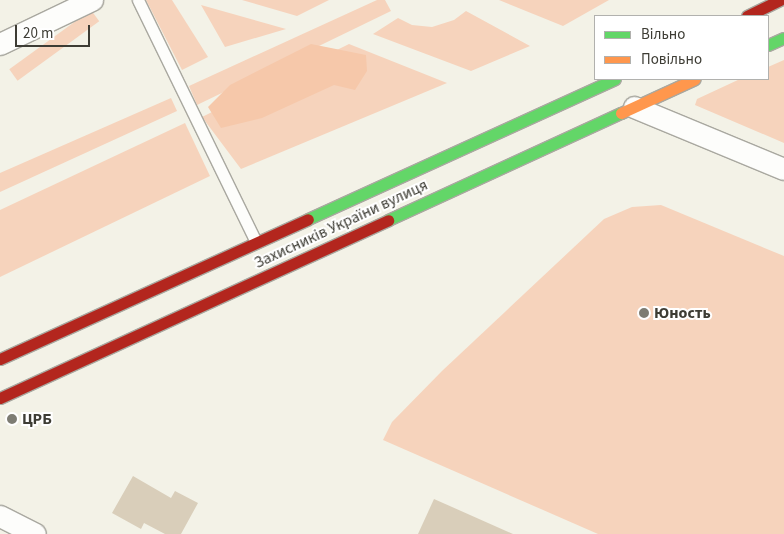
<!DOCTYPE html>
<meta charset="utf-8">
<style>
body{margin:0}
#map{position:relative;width:784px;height:534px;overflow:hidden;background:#f3f2e7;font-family:"Source Sans 3",sans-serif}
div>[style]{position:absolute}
.green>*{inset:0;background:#f6d3bc;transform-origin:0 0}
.forest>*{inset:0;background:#f6c8aa}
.building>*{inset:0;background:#d9ceba}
.roads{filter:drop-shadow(1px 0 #a9a8a0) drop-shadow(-1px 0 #a9a8a0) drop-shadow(0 1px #a9a8a0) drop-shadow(0 -1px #a9a8a0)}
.lane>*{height:11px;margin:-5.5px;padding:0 5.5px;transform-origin:5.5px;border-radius:5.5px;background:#fdfdfb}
.street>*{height:21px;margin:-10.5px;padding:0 10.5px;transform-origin:10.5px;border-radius:10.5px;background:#fdfdfb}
.fast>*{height:11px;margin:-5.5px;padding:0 5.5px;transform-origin:5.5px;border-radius:5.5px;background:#63d668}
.slow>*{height:11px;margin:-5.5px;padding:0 5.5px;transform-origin:5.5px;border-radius:5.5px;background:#ff974d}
.jam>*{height:11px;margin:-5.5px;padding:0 5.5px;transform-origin:5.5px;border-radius:5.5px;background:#b3261e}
.dots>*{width:14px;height:14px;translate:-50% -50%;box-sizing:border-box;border:2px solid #fff;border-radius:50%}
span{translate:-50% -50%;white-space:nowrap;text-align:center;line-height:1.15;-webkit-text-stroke:4px #fff;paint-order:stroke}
.street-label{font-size:16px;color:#3d3c34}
.poi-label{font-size:16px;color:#3d3c34;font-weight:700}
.left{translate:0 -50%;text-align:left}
.legend{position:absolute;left:594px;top:15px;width:175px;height:65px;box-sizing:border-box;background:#fff;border:1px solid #b1b1ae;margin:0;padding:6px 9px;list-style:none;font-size:15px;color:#3d3c34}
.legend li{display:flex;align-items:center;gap:10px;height:25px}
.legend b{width:25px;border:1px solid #b1b1ae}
.scale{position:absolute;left:15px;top:25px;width:75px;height:22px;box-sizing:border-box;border:2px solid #3d3c34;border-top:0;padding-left:6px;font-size:15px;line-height:18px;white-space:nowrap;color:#3d3c34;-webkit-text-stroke:4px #fff;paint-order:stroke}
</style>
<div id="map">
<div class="green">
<div style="clip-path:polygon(146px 0,172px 0,208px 57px,182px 70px)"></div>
<div style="clip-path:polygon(242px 0,329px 0,297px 16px)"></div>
<div style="clip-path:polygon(377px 0,385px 0,391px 11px,197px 105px,189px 86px)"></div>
<div style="clip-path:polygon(499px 0,609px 0,563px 26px)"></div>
<div style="clip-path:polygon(201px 5px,286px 29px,225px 47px)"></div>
<div style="left:91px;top:10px;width:14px;height:101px;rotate:54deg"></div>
<div style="clip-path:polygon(466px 11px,530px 46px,471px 71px,373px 34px,398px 18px,412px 25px,432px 27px,454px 20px)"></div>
<div style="clip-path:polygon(349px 44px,447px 83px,241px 169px,202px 117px)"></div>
<div style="clip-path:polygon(784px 60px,784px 143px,695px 105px,697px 99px,740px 79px,768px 79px,768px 67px)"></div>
<div style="clip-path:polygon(171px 98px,177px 111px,0 192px,0 173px)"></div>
<div style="clip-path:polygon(185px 123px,210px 176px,0 277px,0 210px)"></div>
<div style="clip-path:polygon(661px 205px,784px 256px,784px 534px,598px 534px,383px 440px,392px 422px,442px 371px,604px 219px,632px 207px)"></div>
</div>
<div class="forest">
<div style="clip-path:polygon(311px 44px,366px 55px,367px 71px,355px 90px,334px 85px,262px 118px,221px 128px,208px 107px,230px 85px)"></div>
</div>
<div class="building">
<div style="clip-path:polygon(133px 476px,171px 498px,175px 491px,198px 503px,181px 534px,165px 534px,144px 523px,141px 529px,112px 513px)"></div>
<div style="clip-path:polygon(434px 499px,513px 534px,418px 534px)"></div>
</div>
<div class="roads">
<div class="lane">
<div style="left:138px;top:0;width:269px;rotate:64deg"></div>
</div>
<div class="street">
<div style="left:0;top:44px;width:102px;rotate:-25.6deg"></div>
<div style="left:634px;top:107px;width:162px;rotate:22.5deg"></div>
<div style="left:0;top:516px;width:39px;rotate:27deg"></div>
</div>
<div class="fast">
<div style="left:768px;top:45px;width:17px;rotate:-24deg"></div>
<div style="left:308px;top:219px;width:337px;rotate:-24.5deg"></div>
<div style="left:388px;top:220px;width:256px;rotate:-24.7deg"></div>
</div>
<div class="slow">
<div style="left:621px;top:113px;width:81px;rotate:-24.7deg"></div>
</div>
<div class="jam">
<div style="left:747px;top:16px;width:37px;rotate:-26deg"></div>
<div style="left:0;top:359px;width:338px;rotate:-24.4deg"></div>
<div style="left:0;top:398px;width:427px;rotate:-24.6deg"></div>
</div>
</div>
<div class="dots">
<div style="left:644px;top:313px;background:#7d7c73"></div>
<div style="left:12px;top:419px;background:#7d7c73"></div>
</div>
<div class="street-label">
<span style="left:341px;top:224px;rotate:-25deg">Захисників України вулиця</span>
</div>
<div class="poi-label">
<span class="left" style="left:654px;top:313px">Юность</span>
<span class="left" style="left:22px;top:419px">ЦРБ</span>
</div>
<ul class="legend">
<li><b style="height:6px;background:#63d668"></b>Вільно</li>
<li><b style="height:6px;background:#ff974d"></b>Повільно</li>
</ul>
<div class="scale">20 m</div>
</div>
